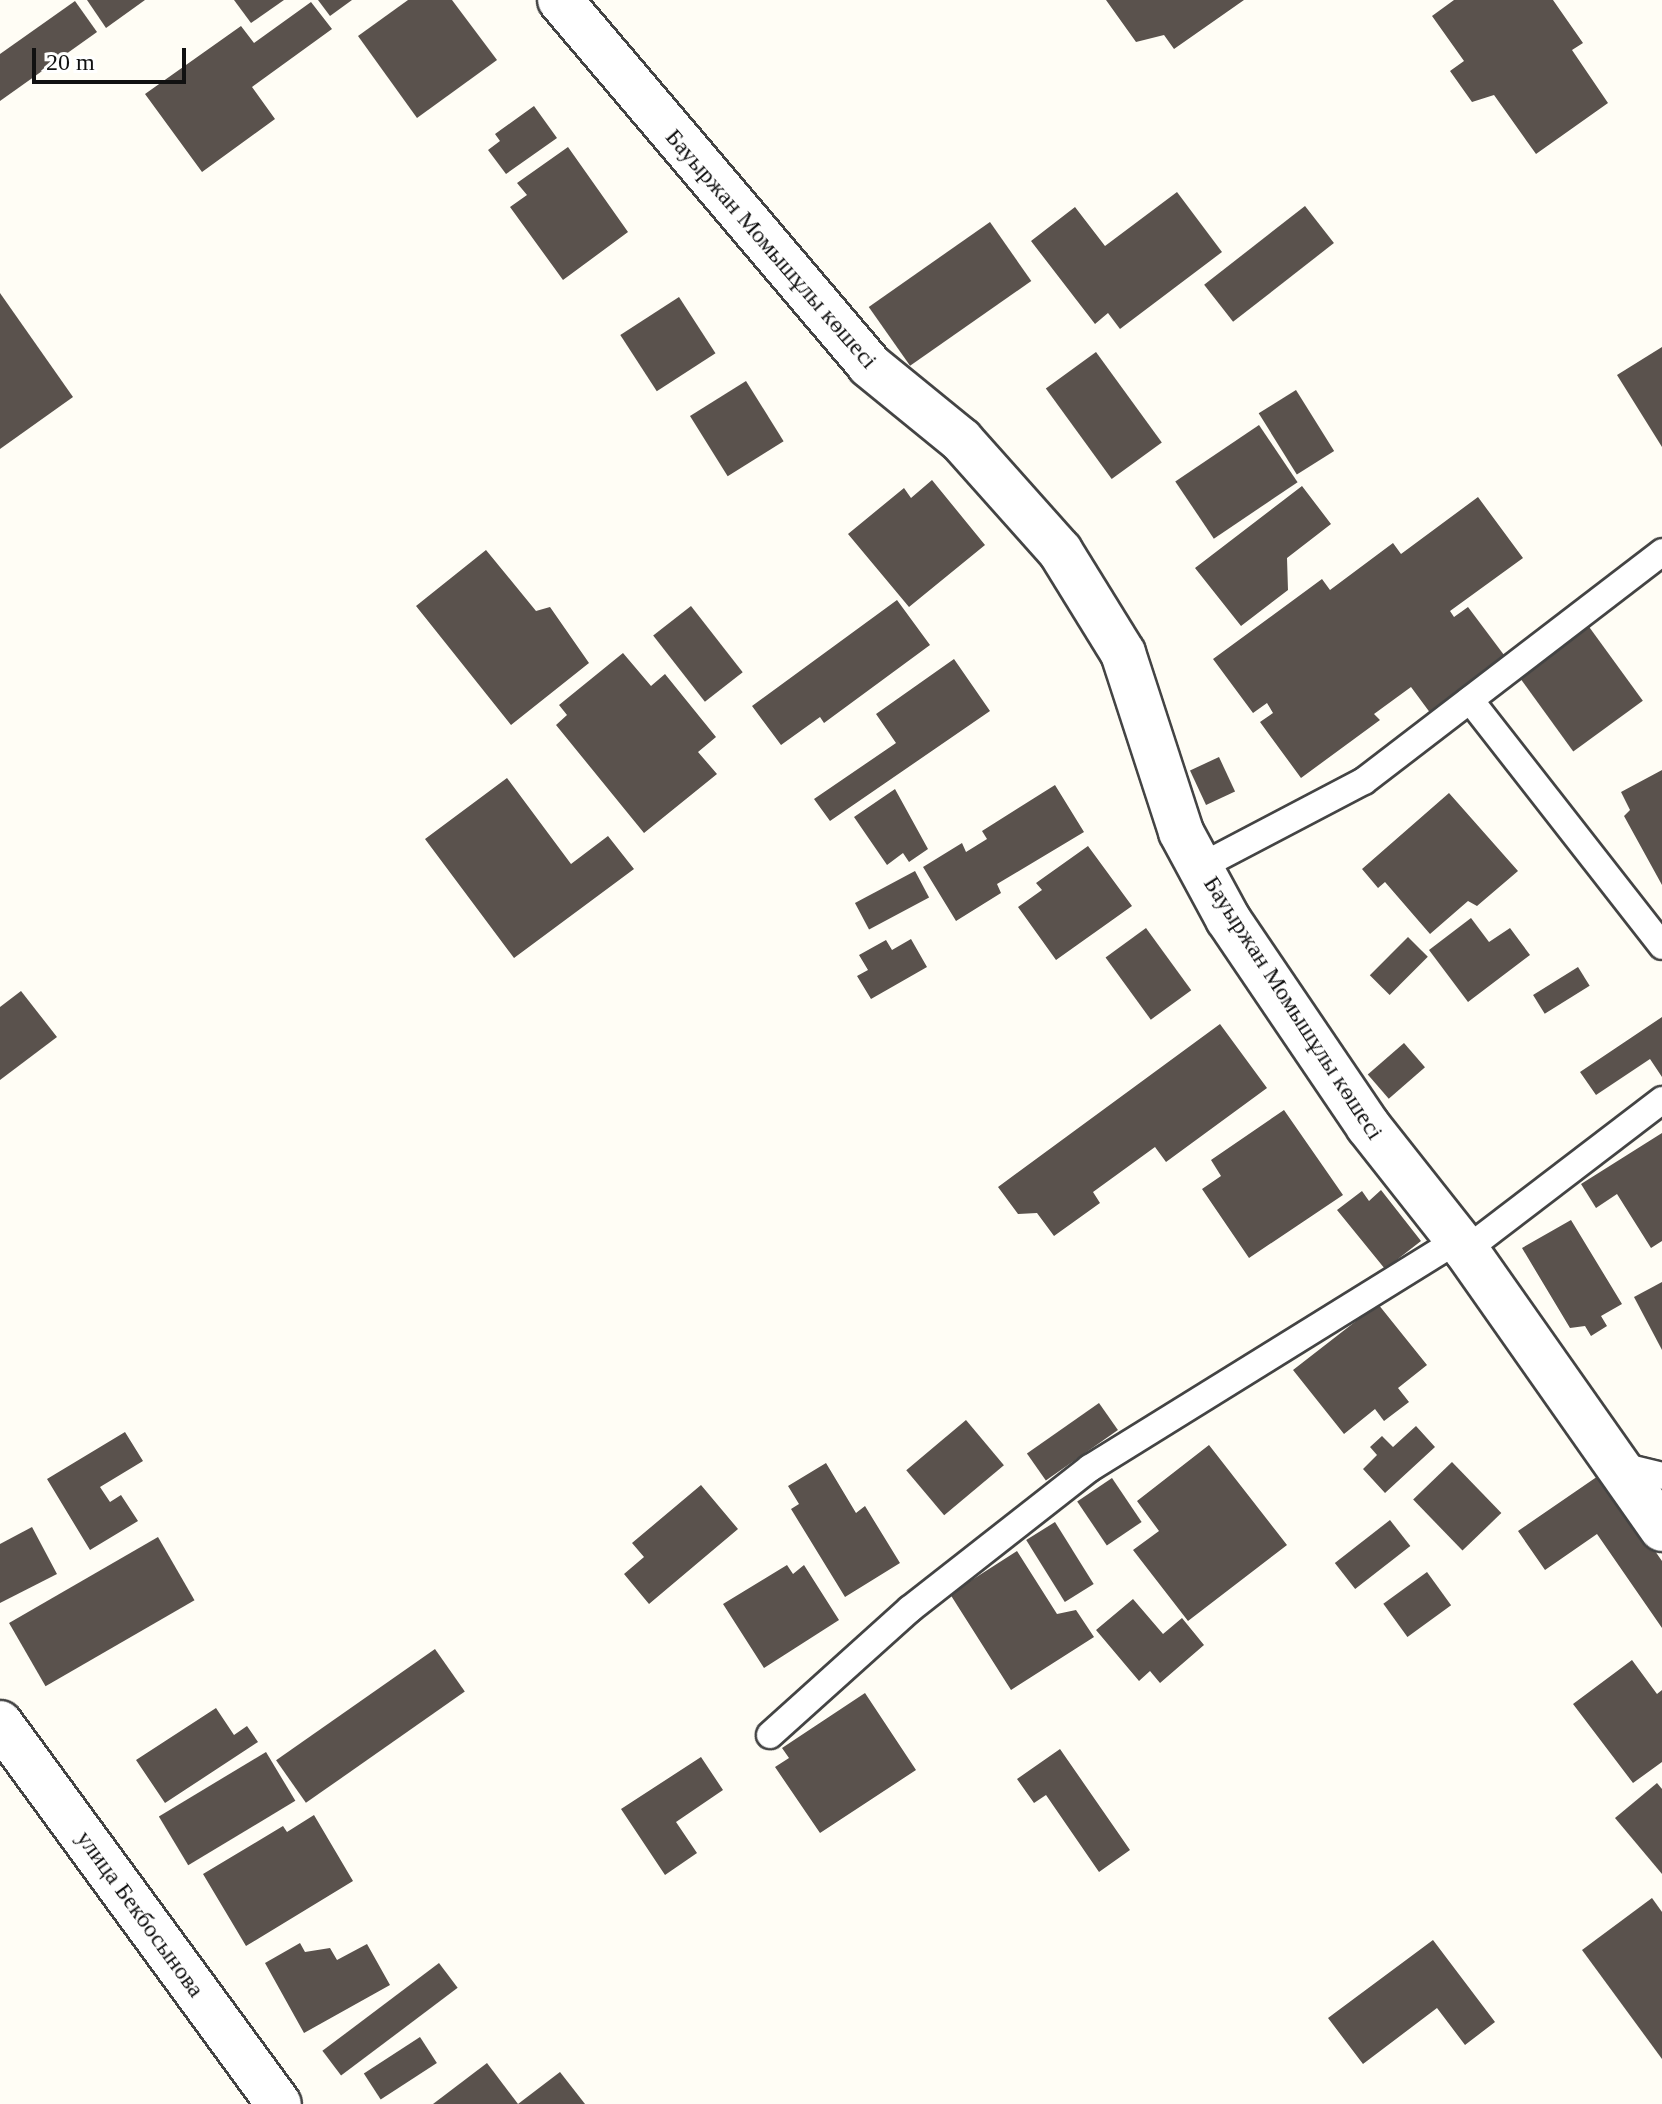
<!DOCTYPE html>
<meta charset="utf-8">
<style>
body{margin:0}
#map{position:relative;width:1662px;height:2104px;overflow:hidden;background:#fffdf5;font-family:Georgia,serif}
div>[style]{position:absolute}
.building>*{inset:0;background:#5a524d;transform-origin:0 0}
.roads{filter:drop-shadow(2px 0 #444) drop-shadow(-2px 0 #444) drop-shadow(0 2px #444) drop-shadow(0 -2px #444)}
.lane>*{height:26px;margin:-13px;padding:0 13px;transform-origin:13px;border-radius:13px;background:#fff}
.street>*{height:44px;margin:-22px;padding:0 22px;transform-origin:22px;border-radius:22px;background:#fff}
span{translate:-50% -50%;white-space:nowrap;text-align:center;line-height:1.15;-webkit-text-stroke:8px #fff;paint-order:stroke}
.street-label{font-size:24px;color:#111}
.scale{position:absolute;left:32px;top:48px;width:154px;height:36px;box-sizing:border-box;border:4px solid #111;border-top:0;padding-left:10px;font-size:24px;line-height:28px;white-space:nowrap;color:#111;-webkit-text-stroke:6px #fff;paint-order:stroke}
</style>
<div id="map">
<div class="building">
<div style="clip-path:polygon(87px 0,145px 0,106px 28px)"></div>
<div style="clip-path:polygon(234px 0,284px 0,251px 23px)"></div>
<div style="clip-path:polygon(318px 0,352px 0,330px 16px)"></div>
<div style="clip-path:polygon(408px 0,452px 0,497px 60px,417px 118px,358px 36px)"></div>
<div style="clip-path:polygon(1106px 0,1244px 0,1174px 49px,1164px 35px,1136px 42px)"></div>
<div style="clip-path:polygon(1454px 0,1553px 0,1583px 43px,1572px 50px,1608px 103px,1536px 154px,1494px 95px,1472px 102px,1450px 71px,1464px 61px,1432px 16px)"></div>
<div style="clip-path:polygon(75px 1px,97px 32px,0 101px,0 54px)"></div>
<div style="clip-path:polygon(311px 2px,332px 29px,252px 87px,275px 119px,202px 172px,145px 94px,241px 26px,254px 43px)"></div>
<div style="clip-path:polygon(534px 106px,557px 138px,506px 174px,488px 150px,500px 141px,495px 134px)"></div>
<div style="clip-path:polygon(568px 147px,628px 232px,563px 280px,510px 207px,527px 195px,517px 183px)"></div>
<div style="clip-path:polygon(1177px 192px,1222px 252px,1120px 329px,1108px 313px,1095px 324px,1031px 241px,1075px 207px,1105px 246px)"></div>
<div style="left:1305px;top:206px;width:47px;height:128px;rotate:52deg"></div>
<div style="left:990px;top:222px;width:72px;height:148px;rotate:55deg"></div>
<div style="clip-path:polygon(0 293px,73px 397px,0 449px)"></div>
<div style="left:679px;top:297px;width:67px;height:70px;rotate:57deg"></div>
<div style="clip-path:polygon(1662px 347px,1662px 447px,1617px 375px)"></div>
<div style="left:1096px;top:352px;width:112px;height:62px;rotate:54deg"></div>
<div style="left:746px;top:381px;width:71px;height:66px;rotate:58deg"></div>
<div style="left:1296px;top:390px;width:72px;height:44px;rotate:58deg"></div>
<div style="left:1259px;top:425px;width:69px;height:101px;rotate:56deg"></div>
<div style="clip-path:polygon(932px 480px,985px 545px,909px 607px,848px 534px,904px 488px,911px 498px)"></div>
<div style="clip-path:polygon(1302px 486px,1331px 524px,1287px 558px,1288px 590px,1241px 626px,1195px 568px)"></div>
<div style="clip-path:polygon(1478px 497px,1523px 558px,1450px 611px,1454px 617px,1468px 607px,1507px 659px,1431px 714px,1411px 687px,1374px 714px,1380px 720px,1301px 778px,1260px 722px,1273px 713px,1267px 703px,1253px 713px,1213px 659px,1322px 579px,1330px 590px,1393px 543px,1401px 554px)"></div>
<div style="clip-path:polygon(486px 550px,536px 611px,550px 607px,589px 663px,511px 725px,416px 606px)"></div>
<div style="clip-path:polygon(897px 600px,930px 645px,824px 723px,820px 717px,781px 745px,752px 706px)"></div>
<div style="left:691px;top:606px;width:84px;height:48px;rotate:52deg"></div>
<div style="left:1587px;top:624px;width:95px;height:86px;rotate:54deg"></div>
<div style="clip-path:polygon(623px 653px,651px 686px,665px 674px,716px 737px,698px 752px,717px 774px,644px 833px,556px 725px,567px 715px,559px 705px)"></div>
<div style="clip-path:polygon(954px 659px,990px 711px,830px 821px,814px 799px,896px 743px,876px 714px)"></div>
<div style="left:1219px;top:757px;width:38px;height:32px;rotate:65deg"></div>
<div style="clip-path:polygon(1662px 770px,1662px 885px,1624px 816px,1630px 810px,1621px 792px)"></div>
<div style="clip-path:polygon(507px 778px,571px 864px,608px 836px,634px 869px,514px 958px,425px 839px)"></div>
<div style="clip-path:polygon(1055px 785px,1084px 832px,997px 884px,1001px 893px,956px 921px,923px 867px,962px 843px,966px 852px,987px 839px,982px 831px)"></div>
<div style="clip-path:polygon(895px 789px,928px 849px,909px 862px,903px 853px,887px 865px,854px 817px)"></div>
<div style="clip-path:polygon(1449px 793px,1518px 871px,1477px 906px,1468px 901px,1430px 934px,1385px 882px,1378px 888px,1362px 869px)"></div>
<div style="clip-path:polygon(1088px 846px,1132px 906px,1056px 960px,1018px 907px,1042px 890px,1036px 883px)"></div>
<div style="left:915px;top:871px;width:30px;height:68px;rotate:62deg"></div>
<div style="clip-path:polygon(1471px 918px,1489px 942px,1510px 928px,1530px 955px,1468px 1002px,1429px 950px)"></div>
<div style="left:1146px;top:928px;width:77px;height:50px;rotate:54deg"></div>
<div style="left:1408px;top:937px;width:28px;height:54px;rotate:45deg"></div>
<div style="clip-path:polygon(911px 939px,927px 967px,871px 999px,857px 976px,868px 970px,859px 955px,886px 940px,892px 950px)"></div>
<div style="left:1578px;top:967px;width:22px;height:53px;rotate:58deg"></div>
<div style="clip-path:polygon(21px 991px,57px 1037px,0 1080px,0 1007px)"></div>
<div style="clip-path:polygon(1662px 1017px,1662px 1077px,1650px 1059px,1596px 1095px,1580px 1072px)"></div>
<div style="clip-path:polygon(1220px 1024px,1267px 1088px,1166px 1162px,1155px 1147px,1093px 1192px,1100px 1203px,1054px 1236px,1037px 1213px,1018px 1214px,998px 1187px)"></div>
<div style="left:1404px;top:1043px;width:32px;height:48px;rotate:49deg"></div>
<div style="clip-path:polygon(1284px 1110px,1343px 1195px,1249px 1258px,1202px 1189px,1221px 1176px,1211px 1160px)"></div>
<div style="clip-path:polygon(1662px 1133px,1662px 1241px,1651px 1248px,1617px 1194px,1596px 1208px,1581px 1184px)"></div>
<div style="clip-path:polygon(1381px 1190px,1421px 1241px,1385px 1269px,1337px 1210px,1362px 1191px,1369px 1201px)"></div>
<div style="clip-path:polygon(1571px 1220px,1622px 1304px,1601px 1316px,1607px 1326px,1591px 1336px,1585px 1326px,1570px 1328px,1522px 1248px)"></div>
<div style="clip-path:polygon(1662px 1282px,1662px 1350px,1634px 1297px)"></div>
<div style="clip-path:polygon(1378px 1304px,1427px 1365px,1398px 1388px,1409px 1402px,1384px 1421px,1375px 1409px,1344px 1434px,1293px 1370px)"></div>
<div style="left:1099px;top:1403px;width:33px;height:88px;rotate:55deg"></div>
<div style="left:966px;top:1420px;width:59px;height:78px;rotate:50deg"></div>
<div style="clip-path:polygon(1416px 1426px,1435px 1447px,1385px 1493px,1363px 1469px,1377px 1455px,1370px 1447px,1382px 1436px,1393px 1447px)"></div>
<div style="clip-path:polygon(125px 1432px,143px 1461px,100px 1487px,110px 1502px,121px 1495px,138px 1521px,90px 1550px,47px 1479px)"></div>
<div style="clip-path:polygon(1209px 1445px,1287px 1545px,1188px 1621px,1133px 1550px,1159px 1531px,1137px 1501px)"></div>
<div style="left:1452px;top:1462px;width:71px;height:54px;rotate:46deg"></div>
<div style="clip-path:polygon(826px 1463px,856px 1513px,865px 1506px,900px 1563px,845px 1597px,791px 1509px,799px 1504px,788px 1486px)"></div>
<div style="clip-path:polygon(1601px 1474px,1662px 1561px,1662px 1628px,1597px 1534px,1545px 1570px,1518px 1531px)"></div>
<div style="left:1112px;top:1478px;width:53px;height:42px;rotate:56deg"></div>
<div style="clip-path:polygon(701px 1485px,738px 1529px,649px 1604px,624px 1574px,644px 1557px,632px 1543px)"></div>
<div style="left:1390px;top:1520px;width:33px;height:70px;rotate:52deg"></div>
<div style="left:1055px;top:1522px;width:73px;height:34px;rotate:58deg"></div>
<div style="clip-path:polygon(32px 1527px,57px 1574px,0 1603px,0 1544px)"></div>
<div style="left:158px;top:1537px;width:73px;height:172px;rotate:60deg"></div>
<div style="clip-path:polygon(1017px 1551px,1057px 1614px,1076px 1610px,1094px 1637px,1011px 1690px,950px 1594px)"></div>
<div style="clip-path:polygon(787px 1565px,793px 1574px,804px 1565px,839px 1620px,764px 1668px,723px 1604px)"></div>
<div style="left:1427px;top:1572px;width:41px;height:54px;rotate:54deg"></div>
<div style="clip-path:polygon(1133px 1599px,1163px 1634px,1182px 1618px,1204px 1645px,1160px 1683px,1150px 1671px,1139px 1681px,1096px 1630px)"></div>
<div style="left:435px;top:1649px;width:52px;height:194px;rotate:55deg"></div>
<div style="clip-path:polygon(1632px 1660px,1657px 1694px,1662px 1690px,1662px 1762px,1633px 1783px,1573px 1704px)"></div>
<div style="clip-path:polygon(865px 1693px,916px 1770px,820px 1833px,775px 1767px,789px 1758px,782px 1748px)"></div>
<div style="clip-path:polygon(216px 1708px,234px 1735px,247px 1726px,258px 1742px,165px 1803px,136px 1760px)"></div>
<div style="clip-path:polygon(1060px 1749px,1130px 1850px,1099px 1872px,1046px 1795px,1034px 1803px,1017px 1779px)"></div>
<div style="left:266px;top:1752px;width:57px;height:125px;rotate:59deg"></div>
<div style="clip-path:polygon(701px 1757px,723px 1790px,676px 1822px,697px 1853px,665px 1875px,621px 1809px)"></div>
<div style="clip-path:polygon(1657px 1783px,1662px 1789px,1662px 1874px,1615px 1818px)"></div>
<div style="clip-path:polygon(314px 1815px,353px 1881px,246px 1946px,203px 1874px,283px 1826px,287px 1832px)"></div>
<div style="clip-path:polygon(1652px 1898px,1662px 1912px,1662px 2059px,1582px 1950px)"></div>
<div style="clip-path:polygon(1433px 1940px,1495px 2022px,1465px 2045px,1437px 2008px,1363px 2064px,1328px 2018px)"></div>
<div style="clip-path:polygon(300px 1943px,305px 1952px,330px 1948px,337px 1960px,367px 1944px,390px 1985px,304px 2033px,265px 1963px)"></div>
<div style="left:439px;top:1963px;width:31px;height:146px;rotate:53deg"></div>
<div style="left:420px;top:2037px;width:31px;height:67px;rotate:57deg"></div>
<div style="clip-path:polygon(487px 2063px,518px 2104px,433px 2104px)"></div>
<div style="clip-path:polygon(560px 2072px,585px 2104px,518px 2104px)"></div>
</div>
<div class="roads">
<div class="lane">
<div style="left:1470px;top:700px;width:312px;rotate:52deg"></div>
<div style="left:1200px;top:867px;width:185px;rotate:-27.7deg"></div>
<div style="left:1364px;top:781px;width:376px;rotate:-37.5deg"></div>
<div style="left:1466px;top:1250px;width:247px;rotate:-37.4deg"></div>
<div style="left:1617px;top:1465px;width:46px;rotate:13.7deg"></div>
<div style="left:770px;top:1735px;width:188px;rotate:-42deg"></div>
<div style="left:910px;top:1609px;width:229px;rotate:-38.1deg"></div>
<div style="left:1090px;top:1468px;width:433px;rotate:-31.8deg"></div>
</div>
<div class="street">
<div style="left:560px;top:0;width:478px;rotate:49.7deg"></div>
<div style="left:869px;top:365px;width:119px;rotate:39.2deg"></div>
<div style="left:961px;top:440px;width:149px;rotate:48.3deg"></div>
<div style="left:1060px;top:551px;width:120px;rotate:58.3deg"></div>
<div style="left:1123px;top:653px;width:188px;rotate:72deg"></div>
<div style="left:1181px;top:832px;width:99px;rotate:61.6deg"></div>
<div style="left:1228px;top:919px;width:250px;rotate:55.9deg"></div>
<div style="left:1368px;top:1126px;width:158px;rotate:51.7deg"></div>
<div style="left:1466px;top:1250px;width:341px;rotate:54.9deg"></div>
<div style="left:0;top:1723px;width:472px;rotate:53.8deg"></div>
</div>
</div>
<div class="street-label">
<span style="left:771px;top:249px;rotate:49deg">Бауыржан Момышұлы көшесі</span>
<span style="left:1293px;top:1008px;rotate:57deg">Бауыржан Момышұлы көшесі</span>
<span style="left:140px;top:1914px;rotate:54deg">улица Бекбосынова</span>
</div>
<div class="scale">20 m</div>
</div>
